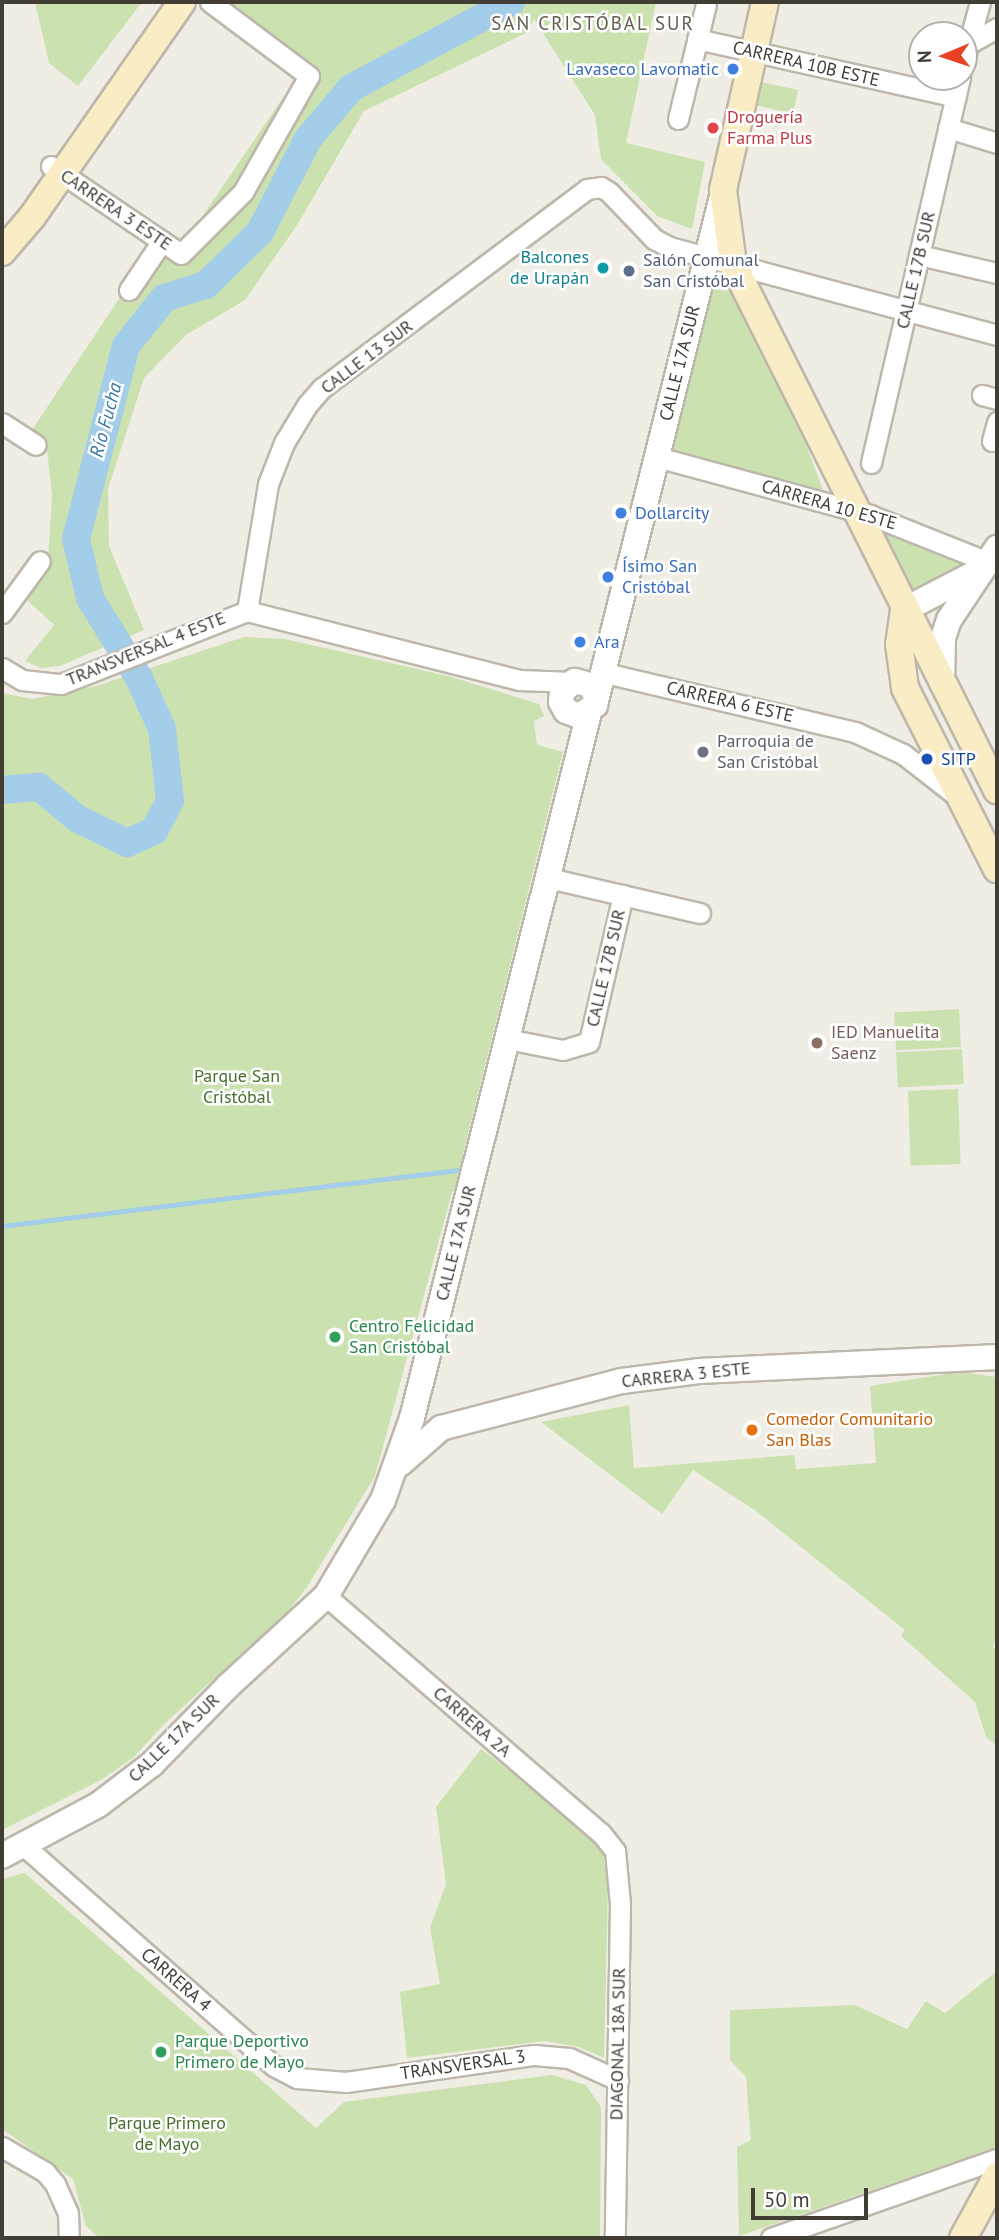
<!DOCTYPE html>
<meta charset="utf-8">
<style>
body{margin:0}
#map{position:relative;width:999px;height:2240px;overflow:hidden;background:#f0ede4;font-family:"PT Sans",sans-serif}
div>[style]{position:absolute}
.green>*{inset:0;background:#cbe2b0;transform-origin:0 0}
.stream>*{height:4.5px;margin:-2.25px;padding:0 2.25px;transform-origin:2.25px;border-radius:2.25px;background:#a4cde9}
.river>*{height:28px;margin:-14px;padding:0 14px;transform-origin:14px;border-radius:14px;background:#a4cde9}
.roads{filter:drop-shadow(2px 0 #beb7ab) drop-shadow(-2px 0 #beb7ab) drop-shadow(0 2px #beb7ab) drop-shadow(0 -2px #beb7ab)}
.minor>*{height:19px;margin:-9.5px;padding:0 9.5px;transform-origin:9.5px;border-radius:9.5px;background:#fff}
.tertiary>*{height:24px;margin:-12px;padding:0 12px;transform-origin:12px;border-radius:12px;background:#fff}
.secondary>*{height:26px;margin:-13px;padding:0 13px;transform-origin:13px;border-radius:13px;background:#faedc5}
.dots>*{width:19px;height:19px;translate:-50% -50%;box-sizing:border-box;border:4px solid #fff;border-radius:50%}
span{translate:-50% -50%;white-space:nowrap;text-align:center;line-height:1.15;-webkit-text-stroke:5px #fff;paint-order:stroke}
.street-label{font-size:18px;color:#423d35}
.shop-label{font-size:18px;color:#366cbe}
.right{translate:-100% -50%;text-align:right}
.left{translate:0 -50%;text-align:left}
.health-label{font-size:18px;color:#be3a42}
.culture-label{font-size:18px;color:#0d838f}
.service-label{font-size:18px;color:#4e5e75}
.worship-label{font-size:18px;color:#5b616d}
.transit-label{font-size:18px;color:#164399}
.education-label{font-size:18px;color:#785e54}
.park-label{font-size:18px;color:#466e2d}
.leisure-label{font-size:18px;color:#27864d}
.food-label{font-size:18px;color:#c56008}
.neighbourhood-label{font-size:19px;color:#645a4d;letter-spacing:2px}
.water-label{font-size:19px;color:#3776a4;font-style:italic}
.frame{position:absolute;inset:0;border:4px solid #423d35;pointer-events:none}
.north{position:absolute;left:908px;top:21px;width:70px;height:70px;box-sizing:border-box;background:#fff;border:2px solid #b3b1ae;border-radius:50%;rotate:268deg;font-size:19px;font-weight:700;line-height:28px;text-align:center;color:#423d35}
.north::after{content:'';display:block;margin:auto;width:24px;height:32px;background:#e84124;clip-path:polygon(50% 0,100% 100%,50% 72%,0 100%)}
.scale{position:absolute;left:751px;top:2188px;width:117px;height:32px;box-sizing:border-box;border:4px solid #423d35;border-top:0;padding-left:9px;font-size:21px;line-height:24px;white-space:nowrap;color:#423d35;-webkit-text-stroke:5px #fff;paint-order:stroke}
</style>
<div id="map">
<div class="green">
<div style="clip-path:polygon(35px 2px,142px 2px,78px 86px,49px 63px)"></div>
<div style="clip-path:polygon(229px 2px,656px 2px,626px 143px,705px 162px,692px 229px,657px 216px,601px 159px,595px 115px,534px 19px,526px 33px,364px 111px,297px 225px,245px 300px,186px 335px,144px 378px,108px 489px,109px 546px,144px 630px,60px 666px,41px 668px,25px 661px,54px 625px,24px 597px,48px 561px,52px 495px,47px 450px,28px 436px,156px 243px,176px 255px,308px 61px)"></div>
<div style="left:761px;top:82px;width:38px;height:24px;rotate:12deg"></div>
<div style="clip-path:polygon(713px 289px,730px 291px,806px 445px,823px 490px,672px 451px)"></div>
<div style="clip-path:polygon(872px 527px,946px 554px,975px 566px,909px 597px)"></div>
<div style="clip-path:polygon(244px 637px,285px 639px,448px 676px,539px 704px,544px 716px,534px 721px,537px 745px,563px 752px,463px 1154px,470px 1158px,466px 1176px,452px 1192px,375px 1476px,307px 1587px,287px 1613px,164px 1724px,134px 1757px,101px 1780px,2px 1830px,2px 693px,33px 699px,96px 686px)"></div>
<div style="left:959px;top:1009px;width:38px;height:65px;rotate:87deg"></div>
<div style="left:962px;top:1049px;width:35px;height:66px;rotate:87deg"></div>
<div style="left:958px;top:1089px;width:75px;height:50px;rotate:88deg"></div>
<div style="clip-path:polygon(959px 1372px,997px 1377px,997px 1635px,993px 1647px,997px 1650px,997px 1746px,986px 1737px,975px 1702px,901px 1636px,905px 1630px,756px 1511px,693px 1470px,662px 1514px,541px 1422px,629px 1405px,634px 1468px,794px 1455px,796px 1469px,876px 1463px,870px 1386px)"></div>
<div style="clip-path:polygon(481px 1749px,587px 1829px,603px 1854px,608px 1885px,604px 2058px,579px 2047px,545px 2041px,407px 2058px,400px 1992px,440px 1984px,430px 1928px,446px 1884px,436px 1807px)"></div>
<div style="clip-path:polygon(25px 1873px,316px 2128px,344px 2102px,552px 2075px,586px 2085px,601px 2107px,600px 2238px,99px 2238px,86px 2226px,73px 2179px,2px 2129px,2px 1879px)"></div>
<div style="clip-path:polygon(997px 1971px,997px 2147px,739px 2236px,737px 2147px,751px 2140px,746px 2077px,730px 2060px,730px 2010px,855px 2005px,907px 2029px,926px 2001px,945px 2013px)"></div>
</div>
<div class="stream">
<div style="left:2px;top:1226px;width:465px;rotate:-7deg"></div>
</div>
<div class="river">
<div style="left:2px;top:790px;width:37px;rotate:-5deg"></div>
<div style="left:39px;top:787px;width:50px;rotate:39.4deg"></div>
<div style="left:78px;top:819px;width:55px;rotate:26.1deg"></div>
<div style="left:127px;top:843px;width:30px;rotate:-24deg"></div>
<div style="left:154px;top:831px;width:34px;rotate:-62deg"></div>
<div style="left:170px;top:801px;width:72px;rotate:-96.3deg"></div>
<div style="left:162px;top:729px;width:56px;rotate:-114.3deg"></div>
<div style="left:139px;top:678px;width:94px;rotate:-121.5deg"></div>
<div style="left:90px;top:598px;width:61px;rotate:-103.3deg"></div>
<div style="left:76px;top:539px;width:199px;rotate:-75.5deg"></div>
<div style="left:126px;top:346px;width:61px;rotate:-51.6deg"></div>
<div style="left:164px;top:298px;width:44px;rotate:-17.2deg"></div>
<div style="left:206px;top:285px;width:76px;rotate:-44.5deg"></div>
<div style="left:260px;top:232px;width:105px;rotate:-62.7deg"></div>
<div style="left:308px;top:139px;width:67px;rotate:-49.9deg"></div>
<div style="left:351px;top:88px;width:182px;rotate:-28.3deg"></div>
</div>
<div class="roads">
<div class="minor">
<div style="left:697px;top:39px;width:265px;rotate:12.6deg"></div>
<div style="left:968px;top:44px;width:33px;rotate:-29deg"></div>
<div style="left:964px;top:60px;width:60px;rotate:-74.6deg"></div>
<div style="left:678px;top:119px;width:118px;rotate:-76.3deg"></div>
<div style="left:948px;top:128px;width:51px;rotate:17deg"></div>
<div style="left:51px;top:166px;width:157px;rotate:34.1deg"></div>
<div style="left:181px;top:254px;width:88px;rotate:-45deg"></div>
<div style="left:243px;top:192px;width:133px;rotate:-60.4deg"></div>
<div style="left:309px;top:76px;width:124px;rotate:-143.2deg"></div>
<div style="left:919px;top:255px;width:80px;rotate:13deg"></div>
<div style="left:129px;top:290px;width:59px;rotate:-56deg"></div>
<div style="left:982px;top:395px;width:16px;rotate:15deg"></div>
<div style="left:2px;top:423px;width:40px;rotate:32.9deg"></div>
<div style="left:992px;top:441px;width:20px;rotate:-75deg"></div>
<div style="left:657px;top:457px;width:221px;rotate:15.2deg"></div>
<div style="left:870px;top:515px;width:127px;rotate:21.7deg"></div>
<div style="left:871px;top:463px;width:396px;rotate:-77deg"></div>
<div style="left:247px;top:611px;width:129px;rotate:-80.6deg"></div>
<div style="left:268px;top:484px;width:44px;rotate:-68.7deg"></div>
<div style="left:284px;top:443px;width:44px;rotate:-58.8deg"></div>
<div style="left:307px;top:405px;width:23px;rotate:-49deg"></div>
<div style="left:322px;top:388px;width:331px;rotate:-36.9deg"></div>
<div style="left:587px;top:189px;width:14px;rotate:-8deg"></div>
<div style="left:601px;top:187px;width:9px;rotate:32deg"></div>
<div style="left:609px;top:192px;width:65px;rotate:46.2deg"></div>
<div style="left:654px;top:239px;width:17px;rotate:28deg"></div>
<div style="left:669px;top:247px;width:340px;rotate:15deg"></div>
<div style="left:2px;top:613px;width:64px;rotate:-53.8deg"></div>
<div style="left:2px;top:668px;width:23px;rotate:31deg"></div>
<div style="left:22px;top:680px;width:39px;rotate:6deg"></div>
<div style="left:61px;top:684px;width:200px;rotate:-21.4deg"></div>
<div style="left:247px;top:611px;width:281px;rotate:14.2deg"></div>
<div style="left:519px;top:680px;width:52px;rotate:2.2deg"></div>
<div style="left:601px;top:672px;width:261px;rotate:13.3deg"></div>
<div style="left:855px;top:732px;width:53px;rotate:24.6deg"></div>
<div style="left:903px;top:754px;width:70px;rotate:38deg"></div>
<div style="left:548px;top:878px;width:156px;rotate:13deg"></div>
<div style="left:507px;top:1039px;width:57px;rotate:11.1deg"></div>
<div style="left:563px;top:1050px;width:27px;rotate:-17deg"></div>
<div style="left:589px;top:1042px;width:151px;rotate:-77deg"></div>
<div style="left:326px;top:1596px;width:363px;rotate:40.8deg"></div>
<div style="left:601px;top:1833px;width:23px;rotate:52deg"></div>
<div style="left:615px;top:1851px;width:53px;rotate:84.6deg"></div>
<div style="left:620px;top:1904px;width:334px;rotate:90.9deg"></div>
<div style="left:22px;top:1844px;width:336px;rotate:41.4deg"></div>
<div style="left:274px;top:2066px;width:26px;rotate:28deg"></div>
<div style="left:297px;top:2078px;width:49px;rotate:4.7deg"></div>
<div style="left:346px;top:2082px;width:190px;rotate:-8.2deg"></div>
<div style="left:534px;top:2055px;width:35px;rotate:5deg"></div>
<div style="left:569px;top:2058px;width:54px;rotate:24.2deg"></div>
<div style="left:2px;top:2147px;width:50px;rotate:30.2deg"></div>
<div style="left:45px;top:2172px;width:16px;rotate:50deg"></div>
<div style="left:55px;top:2184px;width:32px;rotate:66deg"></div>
<div style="left:68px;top:2213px;width:25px;rotate:88deg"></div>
<div style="left:771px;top:2238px;width:239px;rotate:-19.3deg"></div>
</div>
<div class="tertiary">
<div style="left:904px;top:610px;width:80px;rotate:-27.5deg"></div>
<div style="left:942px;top:683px;width:45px;rotate:-88.7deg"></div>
<div style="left:943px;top:638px;width:19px;rotate:-72deg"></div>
<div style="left:949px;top:620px;width:87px;rotate:-56.3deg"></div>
<div style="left:595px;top:694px;width:10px;rotate:-119deg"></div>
<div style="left:590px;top:685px;width:16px;rotate:-165deg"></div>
<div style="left:575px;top:681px;width:16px;rotate:142deg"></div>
<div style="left:562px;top:691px;width:11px;rotate:95deg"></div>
<div style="left:561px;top:702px;width:10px;rotate:61deg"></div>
<div style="left:566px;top:711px;width:15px;rotate:20deg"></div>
<div style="left:580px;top:716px;width:19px;rotate:-36deg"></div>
<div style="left:595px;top:705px;width:529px;rotate:-75.99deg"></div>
<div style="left:400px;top:1464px;width:55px;rotate:-41.3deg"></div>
<div style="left:441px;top:1428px;width:187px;rotate:-14.6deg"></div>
<div style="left:622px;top:1381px;width:79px;rotate:-7.3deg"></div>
<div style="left:700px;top:1371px;width:297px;rotate:-2.7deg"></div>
<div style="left:2px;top:1856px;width:109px;rotate:-28deg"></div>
<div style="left:98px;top:1805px;width:68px;rotate:-37.2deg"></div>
<div style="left:152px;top:1764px;width:109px;rotate:-45.7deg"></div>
<div style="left:228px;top:1686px;width:133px;rotate:-42.6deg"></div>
<div style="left:326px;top:1596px;width:112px;rotate:-59.3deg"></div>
<div style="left:383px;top:1500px;width:87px;rotate:-70.5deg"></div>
<div style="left:412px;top:1418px;width:727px;rotate:-75.91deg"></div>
</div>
<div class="secondary">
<div style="left:765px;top:2px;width:193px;rotate:102.6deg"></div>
<div style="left:723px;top:190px;width:75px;rotate:82.3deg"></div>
<div style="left:733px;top:264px;width:589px;rotate:63.35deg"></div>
<div style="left:2px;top:252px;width:46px;rotate:-49.4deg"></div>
<div style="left:32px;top:217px;width:262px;rotate:-55.1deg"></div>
<div style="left:904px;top:610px;width:34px;rotate:98deg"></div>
<div style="left:899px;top:644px;width:44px;rotate:82.2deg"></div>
<div style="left:905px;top:688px;width:203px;rotate:63.1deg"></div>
<div style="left:963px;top:2238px;width:71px;rotate:-61.3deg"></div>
</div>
</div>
<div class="dots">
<div style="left:733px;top:69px;background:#3f7fe0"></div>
<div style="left:713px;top:128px;background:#e0444e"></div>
<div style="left:603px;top:268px;background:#0f9aa8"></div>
<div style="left:629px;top:271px;background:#5c6f8a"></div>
<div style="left:621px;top:513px;background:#3f7fe0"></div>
<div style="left:608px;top:577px;background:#3f7fe0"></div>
<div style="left:580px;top:642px;background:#3f7fe0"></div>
<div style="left:703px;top:752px;background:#6b7280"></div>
<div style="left:927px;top:759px;background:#1a4fb4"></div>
<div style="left:817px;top:1043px;background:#8d6e63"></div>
<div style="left:335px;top:1337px;background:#2e9e5b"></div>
<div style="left:752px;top:1430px;background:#e8710a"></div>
<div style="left:161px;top:2052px;background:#2e9e5b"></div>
</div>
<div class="street-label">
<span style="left:806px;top:64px;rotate:13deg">CARRERA 10B ESTE</span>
<span style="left:116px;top:210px;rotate:34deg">CARRERA 3 ESTE</span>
<span style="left:916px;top:270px;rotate:-77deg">CALLE 17B SUR</span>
<span style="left:367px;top:357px;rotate:-37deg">CALLE 13 SUR</span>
<span style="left:680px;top:363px;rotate:-76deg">CALLE 17A SUR</span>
<span style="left:829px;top:505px;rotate:16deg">CARRERA 10 ESTE</span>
<span style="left:146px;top:649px;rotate:-22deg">TRANSVERSAL 4 ESTE</span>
<span style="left:730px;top:702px;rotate:13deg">CARRERA 6 ESTE</span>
<span style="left:606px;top:968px;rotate:-77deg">CALLE 17B SUR</span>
<span style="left:456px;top:1243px;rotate:-76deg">CALLE 17A SUR</span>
<span style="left:686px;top:1375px;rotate:-6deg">CARRERA 3 ESTE</span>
<span style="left:472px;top:1722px;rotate:41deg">CARRERA 2A</span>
<span style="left:174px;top:1738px;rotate:-44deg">CALLE 17A SUR</span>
<span style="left:176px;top:1980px;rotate:41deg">CARRERA 4</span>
<span style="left:618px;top:2044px;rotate:-89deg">DIAGONAL 18A SUR</span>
<span style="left:463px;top:2065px;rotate:-8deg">TRANSVERSAL 3</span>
</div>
<div class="shop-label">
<span class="right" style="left:719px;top:69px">Lavaseco Lavomatic</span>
<span class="left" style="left:635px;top:513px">Dollarcity</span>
<span class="left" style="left:622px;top:577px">Ísimo San<br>Cristóbal</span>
<span class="left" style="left:594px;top:642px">Ara</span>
</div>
<div class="health-label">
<span class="left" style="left:727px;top:128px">Droguería<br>Farma Plus</span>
</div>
<div class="culture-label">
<span class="right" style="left:589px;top:268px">Balcones<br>de Urapán</span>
</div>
<div class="service-label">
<span class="left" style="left:643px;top:271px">Salón Comunal<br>San Cristóbal</span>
</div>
<div class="worship-label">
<span class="left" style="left:717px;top:752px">Parroquia de<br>San Cristóbal</span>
</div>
<div class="transit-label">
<span class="left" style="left:941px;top:759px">SITP</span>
</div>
<div class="education-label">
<span class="left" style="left:831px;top:1043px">IED Manuelita<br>Saenz</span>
</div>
<div class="park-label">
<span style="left:237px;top:1087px">Parque San<br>Cristóbal</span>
<span style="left:167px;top:2134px">Parque Primero<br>de Mayo</span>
</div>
<div class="leisure-label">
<span class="left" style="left:349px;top:1337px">Centro Felicidad<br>San Cristóbal</span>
<span class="left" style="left:175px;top:2052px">Parque Deportivo<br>Primero de Mayo</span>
</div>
<div class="food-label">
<span class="left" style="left:766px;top:1430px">Comedor Comunitario<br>San Blas</span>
</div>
<div class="neighbourhood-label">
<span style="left:593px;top:24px">SAN CRISTÓBAL SUR</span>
</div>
<div class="water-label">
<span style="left:106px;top:420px;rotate:-75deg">Río Fucha</span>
</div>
<div class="frame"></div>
<div class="north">N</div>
<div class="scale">50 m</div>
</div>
